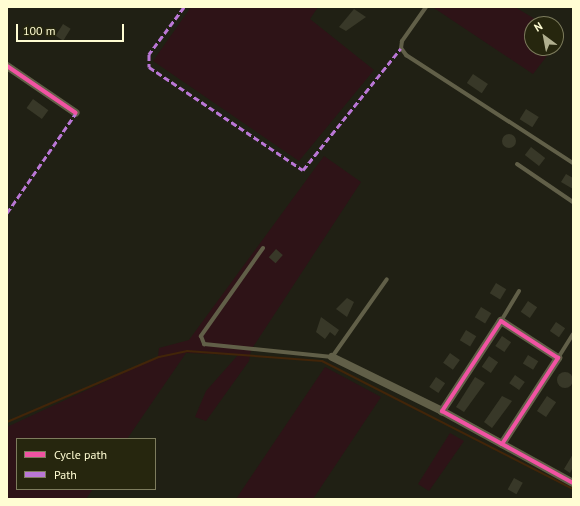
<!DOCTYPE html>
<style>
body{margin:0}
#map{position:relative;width:580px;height:506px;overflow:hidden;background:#202014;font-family:"PT Sans",sans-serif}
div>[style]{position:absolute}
.green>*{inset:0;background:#2e1317}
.stream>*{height:2px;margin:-1px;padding:0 1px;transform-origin:1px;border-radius:1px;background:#422509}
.building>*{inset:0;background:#383828;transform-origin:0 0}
.round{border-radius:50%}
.lane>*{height:4px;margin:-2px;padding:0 2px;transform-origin:2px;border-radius:2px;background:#615f48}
.street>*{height:8px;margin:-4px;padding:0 4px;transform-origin:4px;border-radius:4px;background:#615f48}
.quiet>*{height:3px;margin-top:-1.5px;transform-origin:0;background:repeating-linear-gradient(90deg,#ba77d6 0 6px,transparent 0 9px)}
.cycleway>*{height:4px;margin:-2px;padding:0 2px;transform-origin:2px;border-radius:2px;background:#f153a3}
span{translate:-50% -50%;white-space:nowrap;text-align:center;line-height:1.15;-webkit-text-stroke:3px #26260e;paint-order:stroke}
.frame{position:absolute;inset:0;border:8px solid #fffdd3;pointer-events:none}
.legend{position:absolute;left:16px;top:438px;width:140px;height:52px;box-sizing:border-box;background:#26260e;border:1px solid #7d7c5d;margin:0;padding:5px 7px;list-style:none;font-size:12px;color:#fffdd3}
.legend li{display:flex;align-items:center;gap:8px;height:20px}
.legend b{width:20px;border:1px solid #7d7c5d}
.north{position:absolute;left:524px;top:16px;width:40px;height:40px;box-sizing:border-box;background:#26260e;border:1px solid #7d7c5d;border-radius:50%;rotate:328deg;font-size:11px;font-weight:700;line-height:16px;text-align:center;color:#fffdd3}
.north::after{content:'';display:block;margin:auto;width:14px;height:18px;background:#b1b090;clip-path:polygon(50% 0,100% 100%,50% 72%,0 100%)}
.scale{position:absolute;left:16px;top:24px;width:108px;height:18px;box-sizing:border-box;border:2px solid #fffdd3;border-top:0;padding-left:5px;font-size:12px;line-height:14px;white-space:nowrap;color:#fffdd3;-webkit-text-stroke:3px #26260e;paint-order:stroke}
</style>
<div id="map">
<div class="green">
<div style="clip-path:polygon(191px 7px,318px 7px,310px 19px,374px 70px,299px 161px,153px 61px)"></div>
<div style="clip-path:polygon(515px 7px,543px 24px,532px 24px,532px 48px,553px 48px,533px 74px,434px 8px)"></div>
<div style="clip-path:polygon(324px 156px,361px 182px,251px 350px,249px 361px,206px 421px,195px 417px,206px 391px,238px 355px,186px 353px,127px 439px,17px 439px,17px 489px,93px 489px,86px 499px,7px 498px,7px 427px,158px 357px,159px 348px,189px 340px)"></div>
<div style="clip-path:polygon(325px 367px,381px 397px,313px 499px,236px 499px)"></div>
<div style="clip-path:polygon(450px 433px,464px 441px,429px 491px,418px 484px)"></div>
</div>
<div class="stream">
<div style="left:7px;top:422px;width:165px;rotate:-23.2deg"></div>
<div style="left:159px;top:357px;width:29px;rotate:-12deg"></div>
<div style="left:187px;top:351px;width:135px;rotate:4.2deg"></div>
<div style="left:322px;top:361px;width:282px;rotate:27deg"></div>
</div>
<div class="building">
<div style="clip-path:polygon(354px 9px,366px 17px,346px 31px,339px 27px)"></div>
<div style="left:63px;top:24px;width:9px;height:14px;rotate:32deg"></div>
<div style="left:473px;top:74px;width:18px;height:11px;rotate:34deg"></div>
<div style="left:33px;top:99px;width:19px;height:11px;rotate:36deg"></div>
<div style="left:526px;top:109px;width:15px;height:12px;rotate:32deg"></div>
<div class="round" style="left:502px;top:134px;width:14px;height:14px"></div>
<div style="left:531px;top:147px;width:18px;height:10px;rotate:38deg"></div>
<div style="clip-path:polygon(566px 174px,573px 178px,573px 189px,561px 182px)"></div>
<div style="left:276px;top:249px;width:9px;height:11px;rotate:41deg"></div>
<div style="left:496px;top:283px;width:12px;height:12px;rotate:31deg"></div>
<div style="clip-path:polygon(347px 298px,354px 302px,347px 317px,336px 309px)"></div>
<div style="left:528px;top:301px;width:11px;height:13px;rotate:34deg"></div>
<div style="left:481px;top:307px;width:12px;height:12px;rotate:31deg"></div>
<div style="clip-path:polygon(321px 317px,339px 330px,335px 336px,330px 332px,325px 339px,316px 332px)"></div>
<div style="left:556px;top:322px;width:11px;height:11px;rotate:34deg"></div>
<div style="left:466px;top:330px;width:12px;height:12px;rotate:31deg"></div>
<div style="left:502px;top:336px;width:11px;height:12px;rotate:34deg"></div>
<div style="left:450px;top:353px;width:12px;height:12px;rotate:35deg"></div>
<div style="left:528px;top:355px;width:12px;height:10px;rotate:31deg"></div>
<div style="left:489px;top:356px;width:11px;height:13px;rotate:34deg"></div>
<div class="round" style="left:557px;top:372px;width:16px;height:16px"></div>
<div style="left:515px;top:375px;width:12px;height:10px;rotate:35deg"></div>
<div style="left:436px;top:377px;width:11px;height:12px;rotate:34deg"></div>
<div style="clip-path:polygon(475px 377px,485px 383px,464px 412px,456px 407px)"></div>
<div style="clip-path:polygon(502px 396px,512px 401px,492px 428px,484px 422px)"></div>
<div style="left:547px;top:396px;width:11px;height:18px;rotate:34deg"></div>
<div style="clip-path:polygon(573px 454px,573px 467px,570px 473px,564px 469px)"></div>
<div style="left:514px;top:478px;width:10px;height:13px;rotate:29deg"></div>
</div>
<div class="lane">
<div style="left:426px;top:7px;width:42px;rotate:125.2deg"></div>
<div style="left:402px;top:41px;width:7px;rotate:98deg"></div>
<div style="left:401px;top:48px;width:9px;rotate:54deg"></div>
<div style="left:406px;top:55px;width:199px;rotate:32.9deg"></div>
<div style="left:517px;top:164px;width:68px;rotate:34.2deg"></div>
<div style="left:263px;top:248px;width:108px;rotate:125.2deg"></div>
<div style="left:201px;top:336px;width:9px;rotate:69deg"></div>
<div style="left:204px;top:344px;width:129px;rotate:5.8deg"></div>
<div style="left:332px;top:357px;width:95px;rotate:-54.8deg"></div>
<div style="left:501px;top:321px;width:35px;rotate:-59deg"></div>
<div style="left:558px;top:358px;width:28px;rotate:-58deg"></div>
</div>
<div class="street">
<div style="left:7px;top:66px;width:83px;rotate:34.3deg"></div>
<div style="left:332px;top:357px;width:123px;rotate:26.1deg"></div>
<div style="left:502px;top:444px;width:103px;rotate:-56.9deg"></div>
<div style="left:558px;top:358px;width:68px;rotate:-147deg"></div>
<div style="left:501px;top:321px;width:108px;rotate:123.2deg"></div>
<div style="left:442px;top:411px;width:149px;rotate:28.8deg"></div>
</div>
<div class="quiet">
<div style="left:184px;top:7px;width:59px;rotate:126.7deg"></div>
<div style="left:149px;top:54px;width:13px;rotate:90deg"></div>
<div style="left:149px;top:67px;width:185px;rotate:33.8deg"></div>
<div style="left:303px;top:170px;width:156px;rotate:-51.2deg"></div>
<div style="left:7px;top:213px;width:121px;rotate:-55.4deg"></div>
</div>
<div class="cycleway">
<div style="left:7px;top:66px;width:83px;rotate:34.3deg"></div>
<div style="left:502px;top:444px;width:103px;rotate:-56.9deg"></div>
<div style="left:558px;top:358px;width:68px;rotate:-147deg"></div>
<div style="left:501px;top:321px;width:108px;rotate:123.2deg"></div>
<div style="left:442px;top:411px;width:149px;rotate:28.8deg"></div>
</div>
<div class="frame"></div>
<ul class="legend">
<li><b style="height:5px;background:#f153a3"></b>Cycle path</li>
<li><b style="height:5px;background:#ba77d6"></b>Path</li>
</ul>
<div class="north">N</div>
<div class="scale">100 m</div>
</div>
